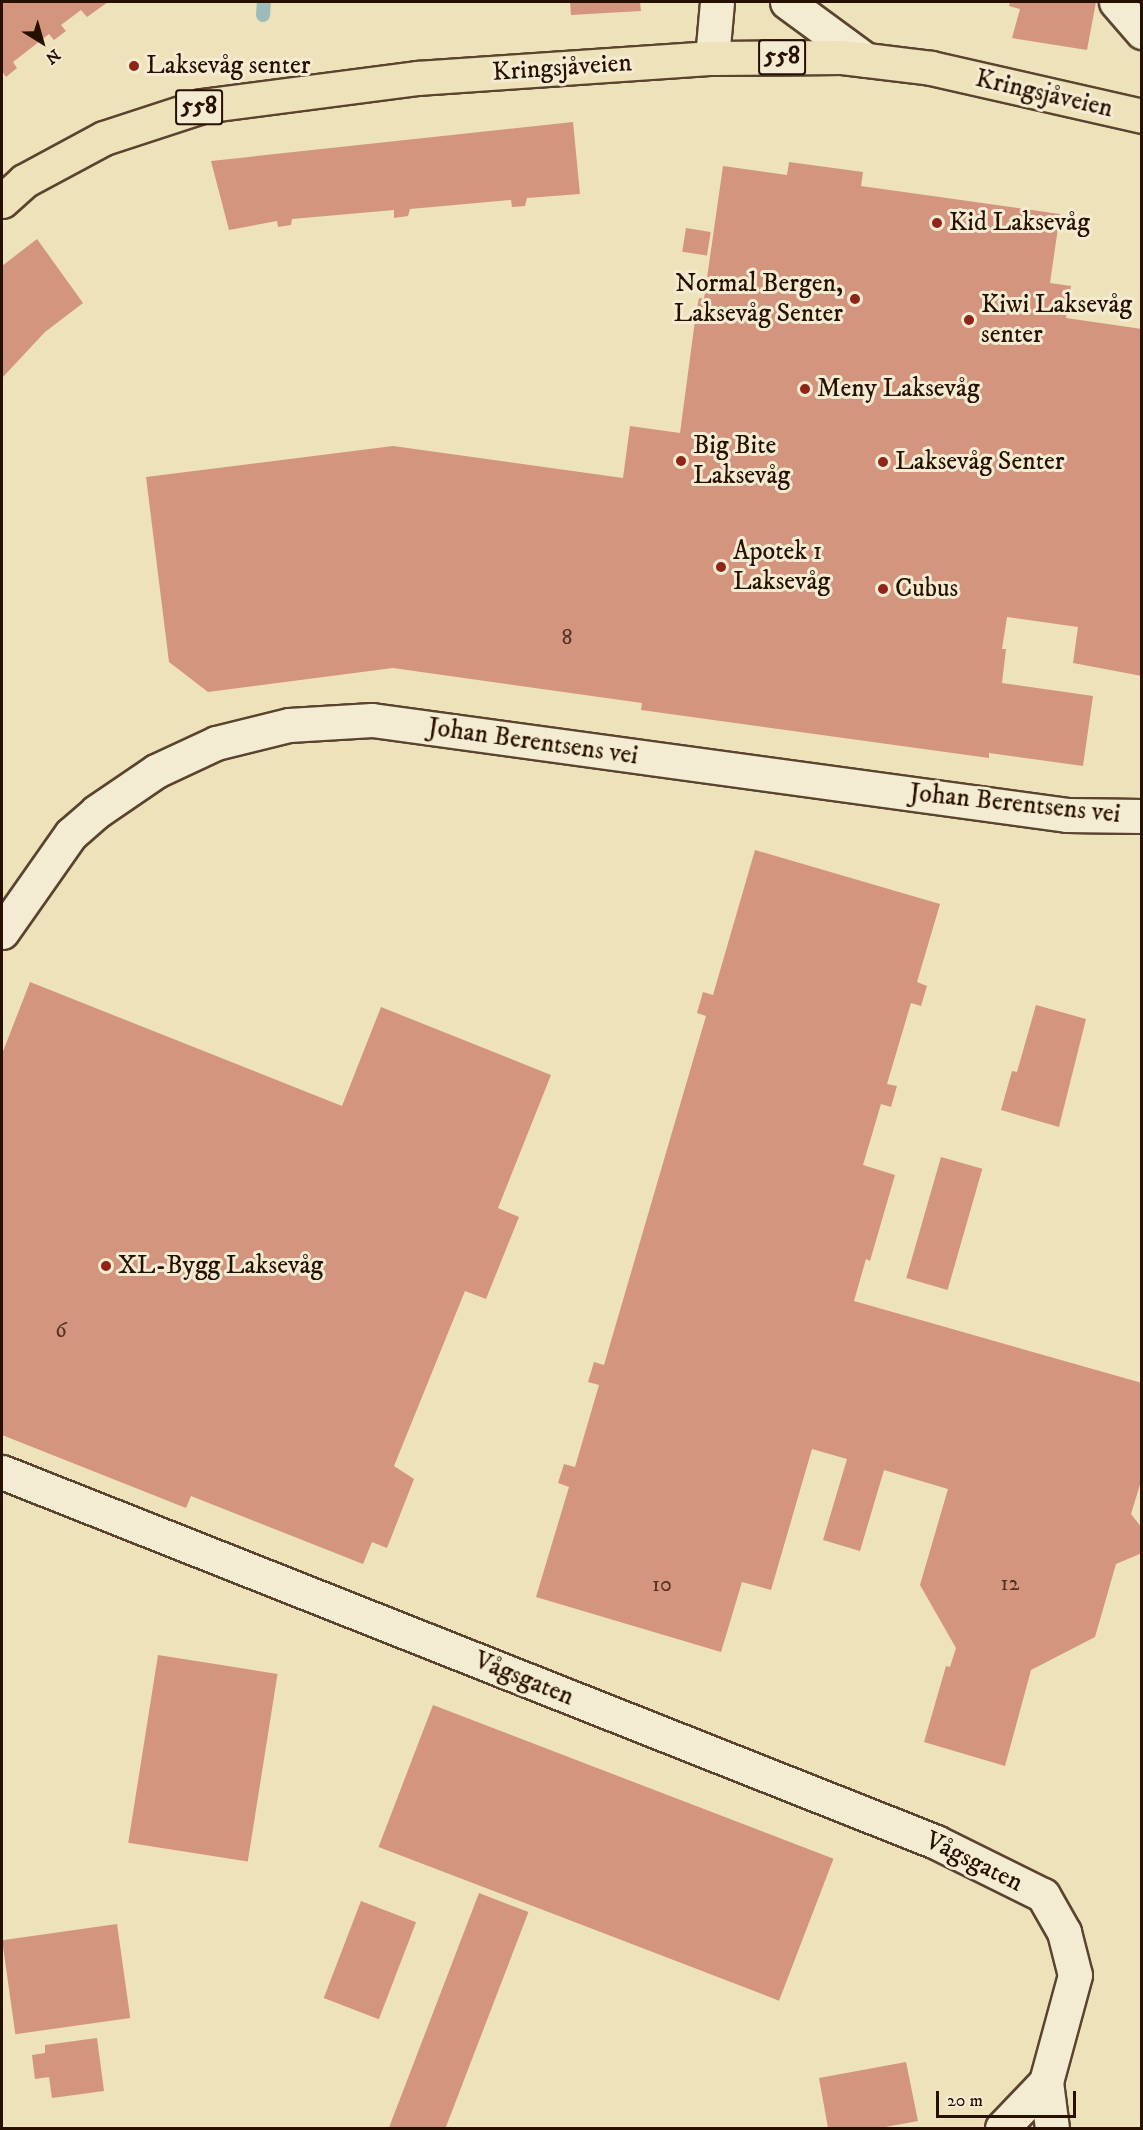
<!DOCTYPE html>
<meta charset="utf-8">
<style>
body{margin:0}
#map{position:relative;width:1143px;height:2130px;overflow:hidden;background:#eee2ba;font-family:"IM FELL DW Pica",serif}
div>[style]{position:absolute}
.stream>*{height:14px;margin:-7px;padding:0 7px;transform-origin:7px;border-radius:7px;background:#9ebbbb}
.building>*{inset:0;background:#d3957e;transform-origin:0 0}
.roads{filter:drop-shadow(2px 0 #5a442f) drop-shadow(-2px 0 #5a442f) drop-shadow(0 2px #5a442f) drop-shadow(0 -2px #5a442f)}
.minor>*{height:33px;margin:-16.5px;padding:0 16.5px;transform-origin:16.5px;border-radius:16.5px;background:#f4ecd2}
.tertiary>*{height:33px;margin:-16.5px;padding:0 16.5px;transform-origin:16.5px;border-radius:16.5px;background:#f4ecd2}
.primary>*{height:33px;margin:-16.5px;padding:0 16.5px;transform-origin:16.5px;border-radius:16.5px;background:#eee2ba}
.dots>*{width:16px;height:16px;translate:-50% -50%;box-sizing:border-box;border:3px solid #f4ecd2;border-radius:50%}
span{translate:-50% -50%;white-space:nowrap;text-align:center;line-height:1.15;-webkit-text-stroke:6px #f4ecd2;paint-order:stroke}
.number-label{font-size:22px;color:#533120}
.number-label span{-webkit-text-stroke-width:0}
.shield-label span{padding:2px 4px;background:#f4ecd2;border:2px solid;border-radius:4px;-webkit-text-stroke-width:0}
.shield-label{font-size:24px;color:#281001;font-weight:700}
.poi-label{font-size:26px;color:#281001}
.left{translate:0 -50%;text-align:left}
.right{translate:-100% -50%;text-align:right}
.street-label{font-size:26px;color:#281001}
.frame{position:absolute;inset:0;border:3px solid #281001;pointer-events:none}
.north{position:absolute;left:12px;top:12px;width:60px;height:60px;-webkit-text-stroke:4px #f4ecd2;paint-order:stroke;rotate:143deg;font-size:16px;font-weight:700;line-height:24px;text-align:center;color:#281001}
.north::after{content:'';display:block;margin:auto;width:21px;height:27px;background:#281001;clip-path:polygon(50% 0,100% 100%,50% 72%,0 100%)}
.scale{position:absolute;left:936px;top:2091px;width:140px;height:27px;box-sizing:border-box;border:3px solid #281001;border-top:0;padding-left:8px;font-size:18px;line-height:21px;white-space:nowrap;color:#281001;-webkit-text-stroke:4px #f4ecd2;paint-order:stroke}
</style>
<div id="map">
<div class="stream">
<div style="left:263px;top:15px;width:13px;rotate:-86deg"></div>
</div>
<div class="building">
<div style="clip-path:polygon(2px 2px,108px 2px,87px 17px,81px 10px,61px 25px,66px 31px,54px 40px,49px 34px,13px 62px,17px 68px,6px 77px,2px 71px)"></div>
<div style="clip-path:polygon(570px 2px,640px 2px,641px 11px,571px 15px)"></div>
<div style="clip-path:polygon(1010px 2px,1096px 2px,1087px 50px,1012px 38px,1020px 9px,1009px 6px)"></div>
<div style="clip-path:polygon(573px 122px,580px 194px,527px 198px,525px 206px,512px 207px,511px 200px,410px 209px,408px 216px,394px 218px,394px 210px,292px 219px,291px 225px,278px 227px,277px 221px,229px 230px,211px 161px)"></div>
<div style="clip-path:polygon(789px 162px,863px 172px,861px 186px,1060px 214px,1050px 283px,1071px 286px,1066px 318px,1142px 329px,1142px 676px,1073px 663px,1078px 627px,1007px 617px,1002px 649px,1006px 649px,1002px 683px,1093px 696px,1083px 766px,989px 753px,989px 758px,641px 710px,642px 703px,393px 668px,208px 692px,169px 662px,146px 477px,393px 446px,623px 478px,630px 426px,680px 433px,696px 313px,699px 298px,704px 299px,723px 166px,787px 175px)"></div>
<div style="left:686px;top:228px;width:25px;height:24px;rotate:9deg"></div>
<div style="clip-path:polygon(37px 239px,83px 303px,45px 332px,2px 378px,2px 266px)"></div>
<div style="clip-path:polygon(755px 850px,940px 904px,917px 982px,927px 986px,921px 1006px,911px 1003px,887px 1084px,897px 1086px,891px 1107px,881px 1104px,863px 1165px,895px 1175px,870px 1261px,866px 1259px,854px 1301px,1142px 1383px,1142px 1478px,1131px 1514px,1142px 1528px,1142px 1553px,1116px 1564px,1095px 1637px,1031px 1670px,1005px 1766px,924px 1742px,946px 1666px,950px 1667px,956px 1648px,920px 1585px,948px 1489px,884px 1470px,860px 1551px,823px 1540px,847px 1459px,812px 1449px,771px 1590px,742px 1582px,721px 1652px,536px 1597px,569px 1487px,558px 1483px,564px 1464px,575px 1467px,599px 1385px,588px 1382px,594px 1362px,604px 1365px,706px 1016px,697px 1013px,703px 992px,713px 995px)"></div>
<div style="clip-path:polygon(30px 982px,342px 1106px,381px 1007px,551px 1075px,498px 1208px,519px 1217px,486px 1299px,465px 1291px,394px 1466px,414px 1479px,387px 1548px,372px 1542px,363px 1564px,191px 1496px,186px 1508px,2px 1435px,2px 1054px)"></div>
<div style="clip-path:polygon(1036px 1005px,1086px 1019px,1059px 1127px,1001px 1110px,1012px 1071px,1017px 1072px)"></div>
<div style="left:941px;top:1157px;width:43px;height:126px;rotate:16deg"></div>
<div style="left:158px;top:1655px;width:121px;height:190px;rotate:9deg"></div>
<div style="left:433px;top:1705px;width:429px;height:152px;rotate:21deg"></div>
<div style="left:479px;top:1893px;width:53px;height:253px;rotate:21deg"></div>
<div style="left:361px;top:1901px;width:59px;height:104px;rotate:21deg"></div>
<div style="left:117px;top:1924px;width:95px;height:116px;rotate:82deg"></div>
<div style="clip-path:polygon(97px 2038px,104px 2091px,52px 2098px,49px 2077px,35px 2079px,32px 2055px,45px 2053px,45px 2045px)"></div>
<div style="clip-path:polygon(906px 2062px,918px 2121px,880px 2128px,828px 2128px,819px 2078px)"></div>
</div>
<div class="roads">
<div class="minor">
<div style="left:787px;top:2px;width:98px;rotate:36.3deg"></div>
<div style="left:1116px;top:2px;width:40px;rotate:49deg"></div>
<div style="left:712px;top:58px;width:56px;rotate:-84.9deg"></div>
<div style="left:1043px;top:1895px;width:43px;rotate:60.4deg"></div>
<div style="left:1064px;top:1932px;width:44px;rotate:75.7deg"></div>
<div style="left:1075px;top:1975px;width:111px;rotate:105.2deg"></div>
<div style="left:1046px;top:2082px;width:46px;rotate:82.6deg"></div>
<div style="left:1002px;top:2128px;width:64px;rotate:-46.3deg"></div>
</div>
<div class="tertiary">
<div style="left:2px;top:932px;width:120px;rotate:-54.9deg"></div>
<div style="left:71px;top:834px;width:33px;rotate:-41deg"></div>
<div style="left:96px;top:812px;width:73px;rotate:-34.3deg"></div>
<div style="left:156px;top:771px;width:66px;rotate:-25deg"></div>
<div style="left:216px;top:743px;width:75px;rotate:-13.9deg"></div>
<div style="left:289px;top:725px;width:83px;rotate:-3.4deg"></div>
<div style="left:372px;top:720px;width:701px;rotate:7.78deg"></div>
<div style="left:1067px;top:815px;width:75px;rotate:0.8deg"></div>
<div style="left:2px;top:1472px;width:1005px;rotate:21.61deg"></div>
<div style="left:936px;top:1842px;width:119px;rotate:26.4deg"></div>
</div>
<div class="primary">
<div style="left:2px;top:201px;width:30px;rotate:-42deg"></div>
<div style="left:24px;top:181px;width:91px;rotate:-28.3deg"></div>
<div style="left:104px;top:138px;width:103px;rotate:-18.1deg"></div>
<div style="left:202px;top:106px;width:217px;rotate:-7.4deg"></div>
<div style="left:417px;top:78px;width:296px;rotate:-3.9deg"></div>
<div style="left:712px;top:58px;width:130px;rotate:-0.4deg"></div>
<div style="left:842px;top:57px;width:90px;rotate:7deg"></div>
<div style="left:931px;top:68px;width:216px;rotate:12.8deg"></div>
</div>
</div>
<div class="dots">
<div style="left:134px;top:66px;background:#8f2418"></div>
<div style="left:937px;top:223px;background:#8f2418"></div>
<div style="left:855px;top:299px;background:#8f2418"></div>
<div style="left:969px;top:320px;background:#8f2418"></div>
<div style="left:805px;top:389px;background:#8f2418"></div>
<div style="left:681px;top:461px;background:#8f2418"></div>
<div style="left:883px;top:462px;background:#8f2418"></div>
<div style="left:721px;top:567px;background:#8f2418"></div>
<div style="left:883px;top:589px;background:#8f2418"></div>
<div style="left:106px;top:1266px;background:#8f2418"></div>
</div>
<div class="number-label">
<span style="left:567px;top:638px">8</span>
<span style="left:61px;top:1331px">6</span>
<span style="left:1010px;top:1584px">12</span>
<span style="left:662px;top:1585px">10</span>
</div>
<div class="shield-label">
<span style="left:782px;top:57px">558</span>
<span style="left:199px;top:107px">558</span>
</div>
<div class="poi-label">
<span class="left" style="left:146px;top:66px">Laksevåg senter</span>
<span class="left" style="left:949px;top:223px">Kid Laksevåg</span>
<span class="right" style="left:843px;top:299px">Normal Bergen,<br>Laksevåg Senter</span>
<span class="left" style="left:981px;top:320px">Kiwi Laksevåg<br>senter</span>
<span class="left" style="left:817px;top:389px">Meny Laksevåg</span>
<span class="left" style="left:693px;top:461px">Big Bite<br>Laksevåg</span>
<span class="left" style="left:895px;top:462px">Laksevåg Senter</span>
<span class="left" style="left:733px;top:567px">Apotek 1<br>Laksevåg</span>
<span class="left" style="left:895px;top:589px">Cubus</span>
<span class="left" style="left:118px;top:1266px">XL-Bygg Laksevåg</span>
</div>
<div class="street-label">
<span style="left:562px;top:68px;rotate:-4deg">Kringsjåveien</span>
<span style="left:1044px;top:94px;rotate:13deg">Kringsjåveien</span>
<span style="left:533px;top:742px;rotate:8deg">Johan Berentsens vei</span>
<span style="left:1015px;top:804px;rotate:6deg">Johan Berentsens vei</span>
<span style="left:524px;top:1679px;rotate:22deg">Vågsgaten</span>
<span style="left:974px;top:1862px;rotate:26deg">Vågsgaten</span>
</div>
<div class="frame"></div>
<div class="north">N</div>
<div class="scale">20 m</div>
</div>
